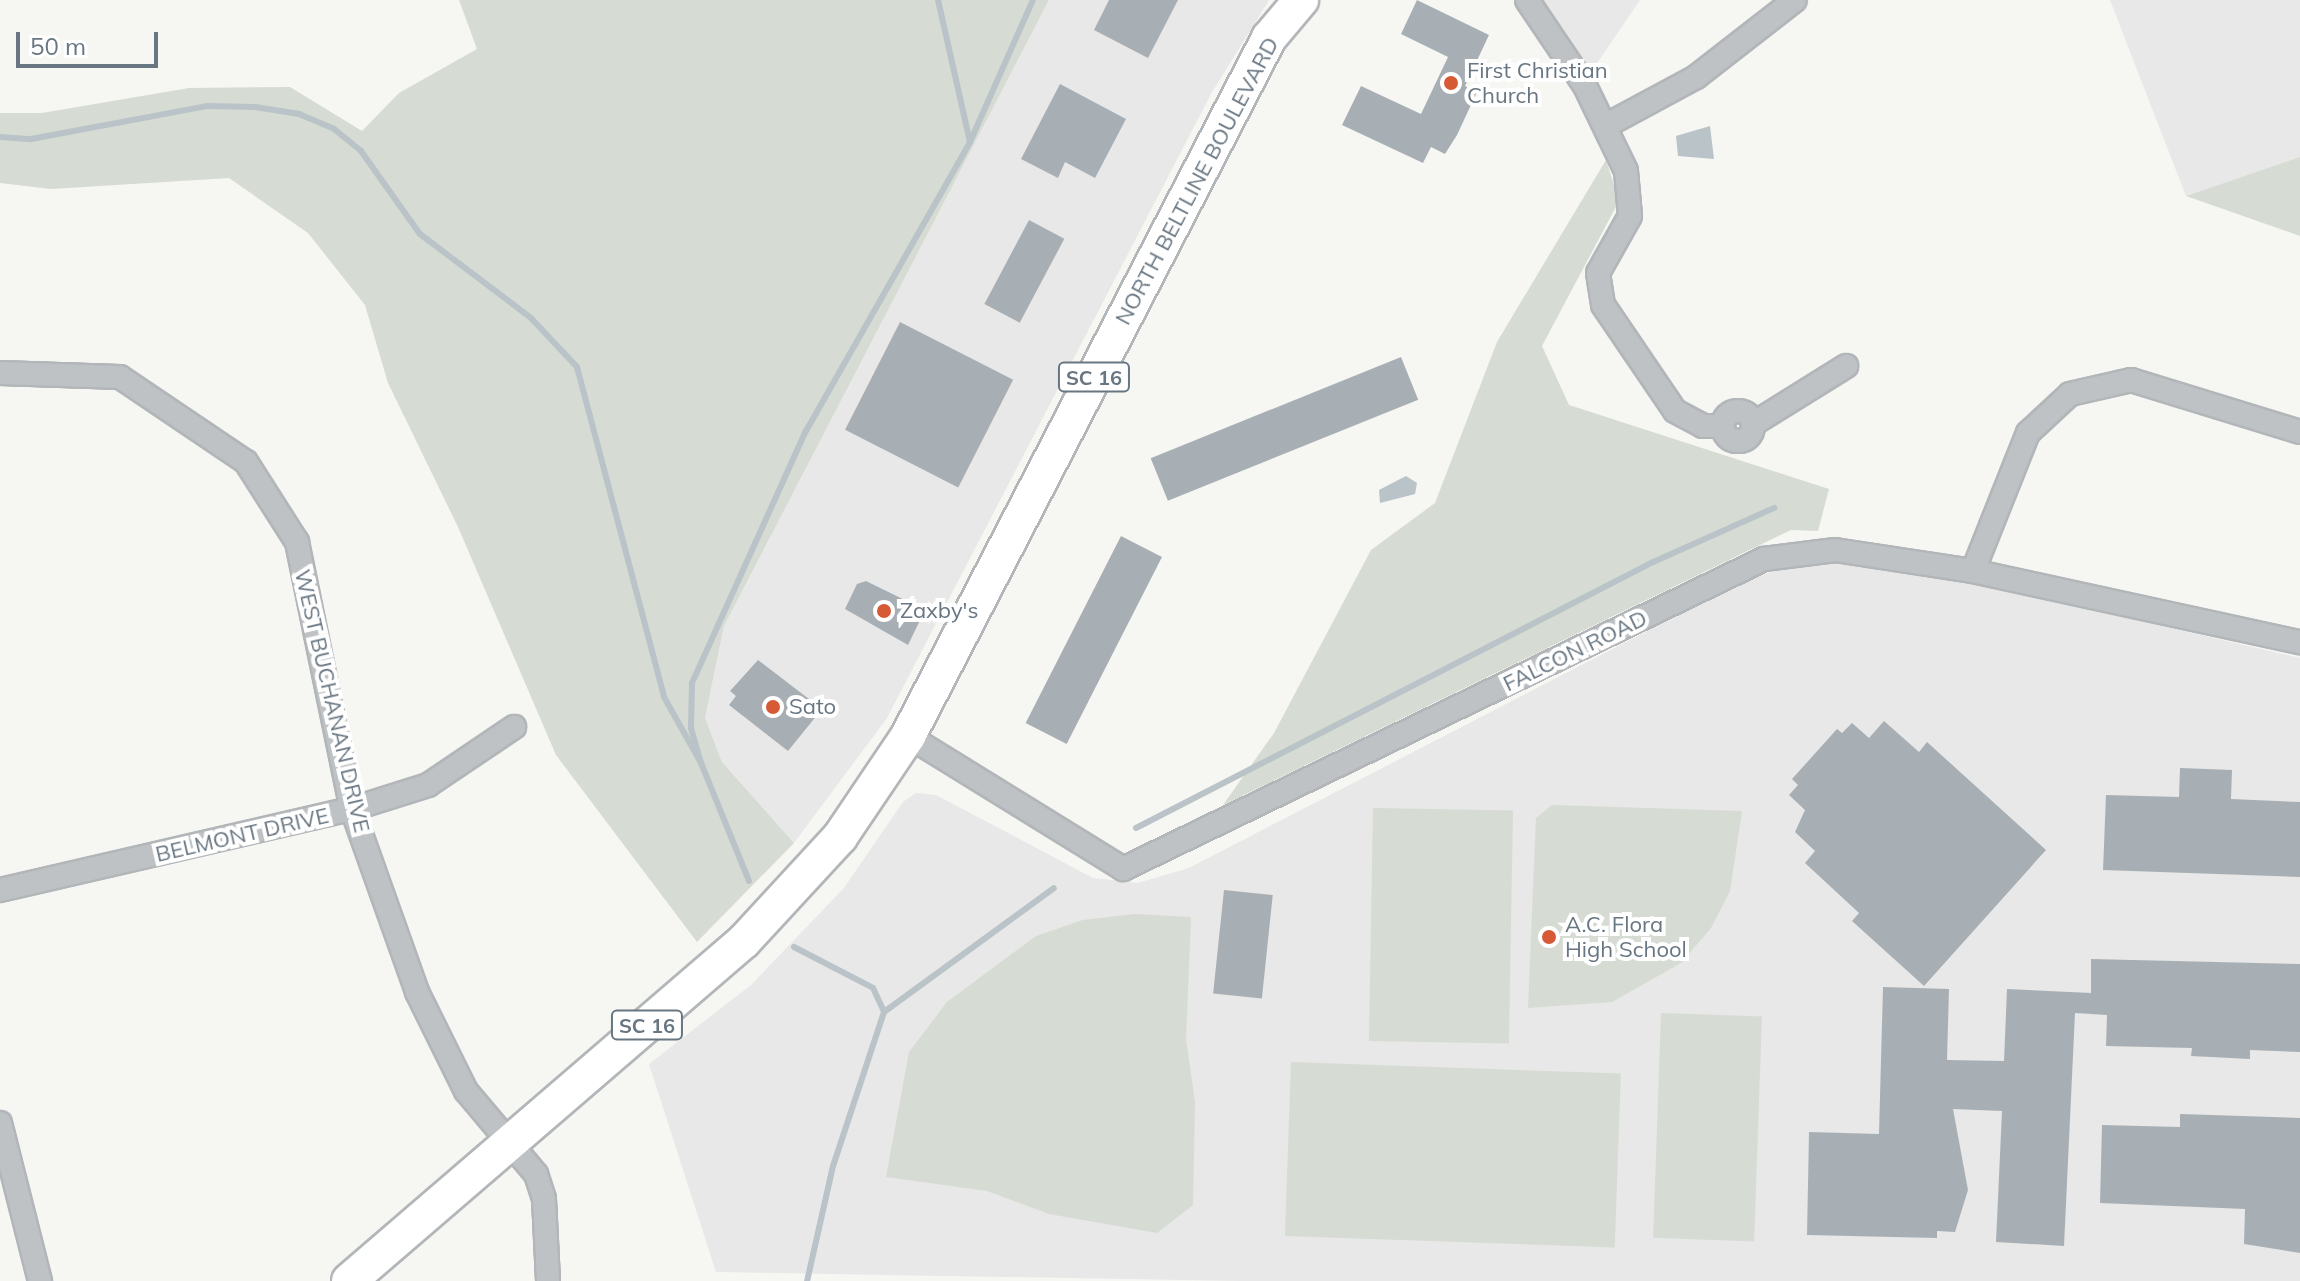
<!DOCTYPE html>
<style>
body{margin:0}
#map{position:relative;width:2300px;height:1281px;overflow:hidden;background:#f6f6f3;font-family:Mulish,sans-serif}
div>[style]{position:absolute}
.built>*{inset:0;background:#e7e8e7}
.green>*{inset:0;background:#d6dbd3;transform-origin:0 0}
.water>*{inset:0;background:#b9c3c8}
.stream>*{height:6px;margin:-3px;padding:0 3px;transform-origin:3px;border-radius:3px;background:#b9c3c8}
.building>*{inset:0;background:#a8afb4;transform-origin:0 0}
.roads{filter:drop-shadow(2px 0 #b2b6b9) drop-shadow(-2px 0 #b2b6b9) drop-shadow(0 2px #b2b6b9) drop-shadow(0 -2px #b2b6b9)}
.street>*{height:22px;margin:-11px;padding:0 11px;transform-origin:11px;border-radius:11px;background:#bec2c5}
.street>.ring{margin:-11px;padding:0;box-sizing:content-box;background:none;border:22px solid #bec2c5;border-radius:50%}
.primary>*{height:34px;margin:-17px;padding:0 17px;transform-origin:17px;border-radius:17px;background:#fff}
.dots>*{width:22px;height:22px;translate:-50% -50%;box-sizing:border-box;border:4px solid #fff;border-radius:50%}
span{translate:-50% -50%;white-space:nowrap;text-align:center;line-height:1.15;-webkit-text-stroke:8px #fff;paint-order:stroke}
.shield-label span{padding:2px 6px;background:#fff;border:2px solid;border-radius:6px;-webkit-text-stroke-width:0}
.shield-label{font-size:20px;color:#687682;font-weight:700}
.poi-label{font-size:22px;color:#687682}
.left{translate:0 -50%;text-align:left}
.street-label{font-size:22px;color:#687682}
.scale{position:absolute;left:16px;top:32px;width:142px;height:36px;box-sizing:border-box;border:4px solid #687682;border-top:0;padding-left:10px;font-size:24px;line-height:28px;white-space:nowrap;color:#687682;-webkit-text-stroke:6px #fff;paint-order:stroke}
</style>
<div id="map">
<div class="built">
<div style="clip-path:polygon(1049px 0,1269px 0,1211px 94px,887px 718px,794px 843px,722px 762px,705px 718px,724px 626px)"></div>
<div style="clip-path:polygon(1540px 0,1640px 0,1591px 72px)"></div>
<div style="clip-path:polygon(2110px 0,2300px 0,2300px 157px,2186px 196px)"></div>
<div style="clip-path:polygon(1804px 562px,1866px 564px,2033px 596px,2300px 658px,2300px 1281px,1243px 1281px,716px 1272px,649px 1064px,751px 985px,844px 888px,903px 802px,916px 793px,936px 795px,1093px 878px,1138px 883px,1189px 868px,1748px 579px)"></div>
</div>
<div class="green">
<div style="clip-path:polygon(459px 0,1049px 0,724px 626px,705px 718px,722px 762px,794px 843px,697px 942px,556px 755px,458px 527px,388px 383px,365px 305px,308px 233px,229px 178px,51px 189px,0 183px,0 113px,42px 113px,189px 88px,290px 87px,362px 131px,399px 93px,477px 49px)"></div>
<div style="clip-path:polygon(2300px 157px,2300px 236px,2186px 196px)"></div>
<div style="clip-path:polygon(1606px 160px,1619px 201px,1542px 346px,1569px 405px,1829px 489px,1818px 531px,1791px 530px,1223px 805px,1274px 733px,1371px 550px,1435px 503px,1497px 342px)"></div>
<div style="clip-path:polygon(1552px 805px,1742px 811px,1730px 891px,1711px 928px,1681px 963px,1612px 1002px,1528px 1008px,1536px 818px)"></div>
<div style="left:1373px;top:808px;width:140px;height:233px;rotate:1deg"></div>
<div style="clip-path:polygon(1135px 914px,1191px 917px,1186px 1039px,1195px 1102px,1193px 1205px,1157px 1233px,1049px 1214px,987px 1191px,886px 1177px,909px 1052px,947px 1002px,1036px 936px,1083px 920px)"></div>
<div style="left:1661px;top:1013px;width:101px;height:225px;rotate:2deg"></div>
<div style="left:1291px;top:1062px;width:330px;height:174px;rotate:2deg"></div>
</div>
<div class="water">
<div style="clip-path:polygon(1710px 126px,1714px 159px,1678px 156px,1676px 136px)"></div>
<div style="clip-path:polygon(1406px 476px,1417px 483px,1415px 494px,1380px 503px,1379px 490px)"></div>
</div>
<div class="stream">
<div style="left:0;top:137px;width:31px;rotate:4deg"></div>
<div style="left:31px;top:139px;width:180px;rotate:-10.6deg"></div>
<div style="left:208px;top:106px;width:47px;rotate:1.2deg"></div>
<div style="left:255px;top:107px;width:45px;rotate:9deg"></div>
<div style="left:299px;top:114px;width:38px;rotate:23deg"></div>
<div style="left:334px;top:129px;width:35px;rotate:39deg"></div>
<div style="left:361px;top:151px;width:102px;rotate:54.6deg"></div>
<div style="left:420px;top:234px;width:139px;rotate:37.1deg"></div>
<div style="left:531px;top:318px;width:67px;rotate:46.8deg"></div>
<div style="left:577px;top:367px;width:341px;rotate:75.2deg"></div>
<div style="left:664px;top:697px;width:76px;rotate:60.7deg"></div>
<div style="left:970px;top:142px;width:155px;rotate:-66.1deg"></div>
<div style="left:1136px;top:828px;width:579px;rotate:-27.23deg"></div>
<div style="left:1651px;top:563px;width:135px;rotate:-24.1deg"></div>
<div style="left:749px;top:881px;width:127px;rotate:-112.1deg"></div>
<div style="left:701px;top:763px;width:36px;rotate:-106deg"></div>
<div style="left:691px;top:728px;width:45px;rotate:-88.7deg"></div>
<div style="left:692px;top:683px;width:277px;rotate:-65.7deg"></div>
<div style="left:806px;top:431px;width:332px;rotate:-60.4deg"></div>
<div style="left:970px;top:142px;width:146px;rotate:-102.7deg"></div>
<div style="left:794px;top:947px;width:89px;rotate:27.4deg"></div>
<div style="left:873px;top:988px;width:26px;rotate:65deg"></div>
<div style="left:884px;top:1012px;width:162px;rotate:108.3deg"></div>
<div style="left:833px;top:1166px;width:118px;rotate:102.7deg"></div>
<div style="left:884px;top:1012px;width:210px;rotate:-36.1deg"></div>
</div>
<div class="building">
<div style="clip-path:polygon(1109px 0,1178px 0,1148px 58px,1094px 30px)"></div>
<div style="clip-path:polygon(1417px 0,1489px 35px,1465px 86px,1477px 92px,1457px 135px,1445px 154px,1431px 147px,1423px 163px,1342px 125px,1361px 86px,1421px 114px,1448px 57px,1401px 34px)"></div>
<div style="clip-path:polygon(1060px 84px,1126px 119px,1095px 178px,1065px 162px,1058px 178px,1021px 159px)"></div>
<div style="left:1029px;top:220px;width:40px;height:95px;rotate:28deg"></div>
<div style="left:900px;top:322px;width:127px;height:121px;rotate:27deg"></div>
<div style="left:1401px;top:357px;width:46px;height:270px;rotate:68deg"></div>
<div style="left:1121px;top:536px;width:46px;height:210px;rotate:27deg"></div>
<div style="clip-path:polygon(866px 581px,925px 610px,908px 645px,845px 609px,857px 584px)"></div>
<div style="clip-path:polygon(758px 660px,822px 709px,788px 751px,729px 705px,736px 696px,730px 691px)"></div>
<div style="clip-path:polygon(1884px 721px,1919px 752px,1927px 742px,2046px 850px,1924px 986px,1852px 921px,1859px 913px,1805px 863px,1815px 851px,1795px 832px,1805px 810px,1789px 795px,1798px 785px,1792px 779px,1837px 729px,1842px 733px,1852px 723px,1869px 738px)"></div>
<div style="clip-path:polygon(2180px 768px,2232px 770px,2231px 799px,2300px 802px,2300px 877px,2103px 870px,2106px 795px,2179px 797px)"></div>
<div style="left:1224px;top:890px;width:49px;height:104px;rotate:6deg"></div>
<div style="clip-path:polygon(2091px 959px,2300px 964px,2300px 1052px,2250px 1050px,2250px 1059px,2191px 1056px,2192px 1048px,2106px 1046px,2107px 1015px,2075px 1013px,2064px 1246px,1996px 1242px,2002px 1111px,1953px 1109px,1968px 1190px,1955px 1232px,1937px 1231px,1937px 1238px,1807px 1235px,1809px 1132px,1879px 1134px,1883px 987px,1949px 989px,1947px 1060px,2004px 1061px,2007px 989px,2091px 993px)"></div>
<div style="clip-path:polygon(2180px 1114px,2300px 1118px,2300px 1253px,2244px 1244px,2245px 1209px,2100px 1203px,2102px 1125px,2180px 1127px)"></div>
</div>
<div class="roads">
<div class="street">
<div style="left:1527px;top:0;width:104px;rotate:56deg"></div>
<div style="left:1585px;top:86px;width:94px;rotate:64.2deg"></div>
<div style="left:1626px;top:171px;width:45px;rotate:84.9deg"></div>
<div style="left:1630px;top:216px;width:65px;rotate:119.3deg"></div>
<div style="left:1598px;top:273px;width:32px;rotate:81deg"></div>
<div style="left:1603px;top:305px;width:128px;rotate:55.8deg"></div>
<div style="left:1675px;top:411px;width:32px;rotate:28deg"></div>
<div style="left:1703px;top:426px;width:19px"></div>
<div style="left:1607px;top:125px;width:101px;rotate:-28.3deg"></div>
<div style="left:1696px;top:77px;width:125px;rotate:-37.9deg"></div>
<div style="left:0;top:373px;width:120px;rotate:1.9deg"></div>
<div style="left:120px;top:377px;width:152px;rotate:34deg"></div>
<div style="left:246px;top:462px;width:95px;rotate:57.5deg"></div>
<div style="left:297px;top:542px;width:273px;rotate:78.4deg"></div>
<div style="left:352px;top:809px;width:194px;rotate:70.4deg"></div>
<div style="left:417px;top:992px;width:110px;rotate:63.7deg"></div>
<div style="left:466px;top:1091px;width:109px;rotate:49.9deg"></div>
<div style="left:536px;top:1174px;width:26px;rotate:72deg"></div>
<div style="left:544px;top:1199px;width:82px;rotate:87.2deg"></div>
<div class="ring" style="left:1723px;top:411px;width:8px;height:8px"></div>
<div style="left:1753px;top:424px;width:110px;rotate:-31.9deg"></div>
<div style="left:1973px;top:571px;width:149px;rotate:-68.3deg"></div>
<div style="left:2028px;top:433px;width:57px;rotate:-42.9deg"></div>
<div style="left:2070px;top:394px;width:63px;rotate:-12.9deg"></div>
<div style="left:2131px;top:380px;width:177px;rotate:17.1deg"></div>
<div style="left:908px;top:736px;width:253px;rotate:31.7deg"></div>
<div style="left:1123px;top:869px;width:712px;rotate:-25.81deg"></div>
<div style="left:1764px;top:559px;width:72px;rotate:-7.2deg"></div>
<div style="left:1835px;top:550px;width:140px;rotate:8.7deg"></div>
<div style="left:1973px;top:571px;width:335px;rotate:12.3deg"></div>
<div style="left:0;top:890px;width:361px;rotate:-13deg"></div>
<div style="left:352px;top:809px;width:80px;rotate:-17.5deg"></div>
<div style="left:428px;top:785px;width:104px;rotate:-34deg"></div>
<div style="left:0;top:1123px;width:163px;rotate:75.8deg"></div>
</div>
<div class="primary">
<div style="left:349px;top:1281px;width:521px;rotate:-40.72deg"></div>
<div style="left:744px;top:941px;width:142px;rotate:-47.3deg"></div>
<div style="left:840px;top:837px;width:122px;rotate:-56deg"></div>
<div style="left:908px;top:736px;width:786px;rotate:-62.65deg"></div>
<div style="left:1269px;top:38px;width:50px;rotate:-49.9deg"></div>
</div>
</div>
<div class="dots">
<div style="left:1451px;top:83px;background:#d55a35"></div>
<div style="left:884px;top:611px;background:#d55a35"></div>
<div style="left:773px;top:707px;background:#d55a35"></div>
<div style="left:1549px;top:937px;background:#d55a35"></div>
</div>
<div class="shield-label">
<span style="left:1094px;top:377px">SC 16</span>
<span style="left:647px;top:1025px">SC 16</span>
</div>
<div class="poi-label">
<span class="left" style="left:1467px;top:83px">First Christian<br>Church</span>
<span class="left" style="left:900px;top:611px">Zaxby's</span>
<span class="left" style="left:789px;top:707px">Sato</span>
<span class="left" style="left:1565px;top:937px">A.C. Flora<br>High School</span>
</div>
<div class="street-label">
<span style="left:1197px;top:181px;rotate:-62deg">NORTH BELTLINE BOULEVARD</span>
<span style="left:1575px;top:651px;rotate:-26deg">FALCON ROAD</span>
<span style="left:332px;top:701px;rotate:77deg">WEST BUCHANAN DRIVE</span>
<span style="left:242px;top:835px;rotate:-13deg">BELMONT DRIVE</span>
</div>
<div class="scale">50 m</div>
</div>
